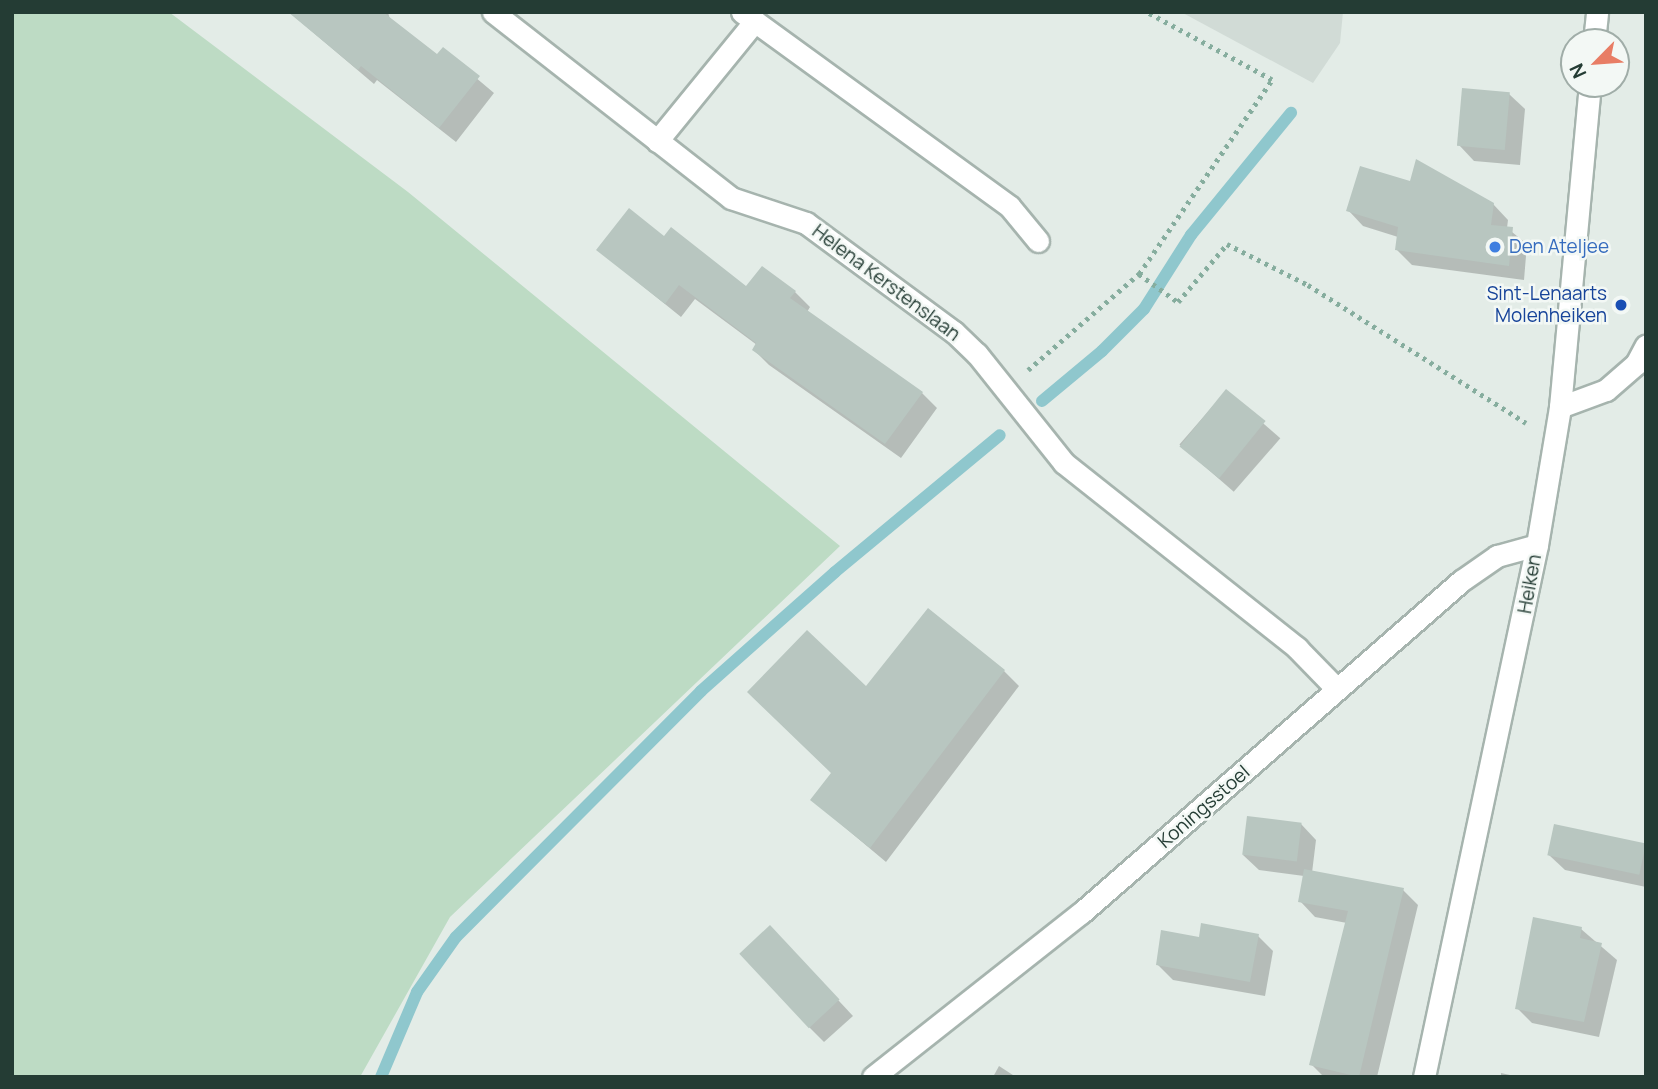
<!DOCTYPE html>
<style>
body{margin:0}
#map{position:relative;width:1658px;height:1089px;overflow:hidden;background:#e3ece7;font-family:Manrope,sans-serif}
div>[style]{position:absolute}
.built>*{inset:0;background:#d1dbd6}
.green>*{inset:0;background:#bddbc4}
.shadow>*{inset:0;background:#0003;transform-origin:0 0}
.stream>*{height:12px;margin:-6px;padding:0 6px;transform-origin:6px;border-radius:6px;background:#8fc7cd}
.building>*{inset:0;background:#b8c6c0;transform-origin:0 0}
.path>*{height:4.5px;margin-top:-2.25px;transform-origin:0;background:repeating-linear-gradient(90deg,#86ad9e 0 3.5px,transparent 0 8.5px)}
.roads{filter:drop-shadow(2px 0 #a6b4ae) drop-shadow(-2px 0 #a6b4ae) drop-shadow(0 2px #a6b4ae) drop-shadow(0 -2px #a6b4ae)}
.street>*{height:21px;margin:-10.5px;padding:0 10.5px;transform-origin:10.5px;border-radius:10.5px;background:#fff}
.secondary>*{height:21px;margin:-10.5px;padding:0 10.5px;transform-origin:10.5px;border-radius:10.5px;background:#fff}
.dots>*{width:19px;height:19px;translate:-50% -50%;box-sizing:border-box;border:4px solid #f3f8f5;border-radius:50%}
span{translate:-50% -50%;white-space:nowrap;text-align:center;line-height:1.15;-webkit-text-stroke:5px #f3f8f5;paint-order:stroke}
.shop-label{font-size:19px;color:#366cbe}
.left{translate:0 -50%;text-align:left}
.street-label{font-size:19px;color:#243c34}
.transit-label{font-size:19px;color:#164399}
.right{translate:-100% -50%;text-align:right}
.frame{position:absolute;inset:0;border:14px solid #243c34;pointer-events:none}
.north{position:absolute;left:1560px;top:28px;width:70px;height:70px;box-sizing:border-box;background:#f3f8f5;border:2px solid #a0ada8;border-radius:50%;rotate:245deg;font-size:19px;font-weight:700;line-height:28px;text-align:center;color:#243c34}
.north::after{content:'';display:block;margin:auto;width:24px;height:32px;background:#e87d65;clip-path:polygon(50% 0,100% 100%,50% 72%,0 100%)}
</style>
<div id="map">
<div class="built">
<div style="clip-path:polygon(1181px 12px,1343px 12px,1340px 43px,1313px 83px)"></div>
</div>
<div class="green">
<div style="clip-path:polygon(12px 12px,169px 12px,408px 192px,840px 546px,450px 917px,360px 1077px,12px 1077px)"></div>
</div>
<div class="shadow">
<div style="clip-path:polygon(289px 12px,388px 12px,390px 20px,438px 56px,443px 50px,494px 93px,456px 142px,377px 80px,374px 84px)"></div>
<div style="clip-path:polygon(1509px 94px,1525px 109px,1520px 165px,1474px 161px,1459px 145px)"></div>
<div style="clip-path:polygon(1493px 204px,1508px 220px,1507px 228px,1527px 244px,1524px 280px,1412px 265px,1397px 250px,1398px 237px,1363px 226px,1348px 210px)"></div>
<div style="clip-path:polygon(665px 238px,747px 289px,795px 292px,810px 307px,807px 312px,922px 393px,937px 408px,901px 458px,769px 365px,754px 350px,757px 345px,695px 299px,681px 317px,598px 250px)"></div>
<div style="left:1226px;top:391px;width:72px;height:71px;rotate:41deg"></div>
<div style="clip-path:polygon(1004px 671px,1019px 686px,886px 862px,812px 800px,833px 773px,866px 689px)"></div>
<div style="clip-path:polygon(1301px 824px,1316px 840px,1312px 873px,1403px 890px,1418px 905px,1377px 1077px,1324px 1077px,1311px 1064px,1347px 923px,1315px 917px,1300px 901px,1304px 876px,1259px 870px,1243px 855px)"></div>
<div style="clip-path:polygon(1555px 826px,1646px 845px,1646px 887px,1565px 870px,1549px 855px)"></div>
<div style="clip-path:polygon(1581px 929px,1617px 960px,1599px 1037px,1532px 1023px,1517px 1008px)"></div>
<div style="clip-path:polygon(1258px 936px,1273px 951px,1265px 996px,1173px 980px,1157px 964px,1200px 939px)"></div>
<div style="clip-path:polygon(785px 943px,853px 1016px,824px 1042px,809px 1027px)"></div>
<div style="clip-path:polygon(999px 1066px,1016px 1077px,993px 1077px)"></div>
<div style="clip-path:polygon(1501px 1073px,1519px 1077px,1501px 1077px)"></div>
</div>
<div class="stream">
<div style="left:1042px;top:401px;width:78px;rotate:-39.8deg"></div>
<div style="left:1102px;top:351px;width:59px;rotate:-45deg"></div>
<div style="left:1144px;top:309px;width:88px;rotate:-57.6deg"></div>
<div style="left:1191px;top:235px;width:158px;rotate:-50.7deg"></div>
<div style="left:381px;top:1077px;width:92px;rotate:-67deg"></div>
<div style="left:417px;top:992px;width:67px;rotate:-54.7deg"></div>
<div style="left:456px;top:937px;width:347px;rotate:-45.1deg"></div>
<div style="left:701px;top:691px;width:179px;rotate:-41.6deg"></div>
<div style="left:835px;top:572px;width:214px;rotate:-39.7deg"></div>
</div>
<div class="building">
<div style="clip-path:polygon(288px 12px,383px 12px,437px 54px,443px 47px,480px 76px,439px 128px,361px 66px,358px 70px)"></div>
<div style="left:1462px;top:88px;width:48px;height:58px;rotate:5deg"></div>
<div style="clip-path:polygon(1416px 159px,1494px 203px,1491px 225px,1513px 227px,1509px 266px,1395px 250px,1398px 227px,1346px 211px,1360px 166px,1410px 181px)"></div>
<div style="clip-path:polygon(629px 208px,664px 236px,671px 227px,746px 286px,762px 266px,796px 291px,790px 298px,923px 392px,885px 444px,752px 350px,756px 343px,679px 285px,665px 304px,596px 250px)"></div>
<div style="left:1226px;top:389px;width:51px;height:74px;rotate:39deg"></div>
<div style="clip-path:polygon(928px 608px,1005px 670px,870px 848px,810px 800px,831px 773px,747px 692px,807px 630px,866px 686px)"></div>
<div style="left:1247px;top:816px;width:55px;height:39px;rotate:7deg"></div>
<div style="left:1554px;top:824px;width:94px;height:32px;rotate:12deg"></div>
<div style="clip-path:polygon(1304px 869px,1404px 888px,1359px 1077px,1309px 1065px,1348px 911px,1298px 902px)"></div>
<div style="clip-path:polygon(1533px 917px,1582px 927px,1580px 938px,1602px 943px,1584px 1022px,1515px 1009px)"></div>
<div style="clip-path:polygon(1201px 923px,1259px 934px,1250px 982px,1156px 965px,1161px 930px,1199px 937px)"></div>
<div style="left:770px;top:925px;width:102px;height:42px;rotate:47deg"></div>
</div>
<div class="path">
<div style="left:1139px;top:274px;width:48px;rotate:35.7deg"></div>
<div style="left:1178px;top:302px;width:76px;rotate:-49.8deg"></div>
<div style="left:1227px;top:244px;width:91px;rotate:26.8deg"></div>
<div style="left:1308px;top:285px;width:258px;rotate:32.3deg"></div>
<div style="left:1028px;top:370px;width:147px;rotate:-40.9deg"></div>
<div style="left:1139px;top:274px;width:235px;rotate:-55.6deg"></div>
<div style="left:1272px;top:80px;width:143px;rotate:-151.6deg"></div>
</div>
<div class="roads">
<div class="street">
<div style="left:493px;top:12px;width:302px;rotate:38deg"></div>
<div style="left:731px;top:198px;width:79px;rotate:18.4deg"></div>
<div style="left:806px;top:223px;width:184px;rotate:36.4deg"></div>
<div style="left:954px;top:332px;width:32px;rotate:44deg"></div>
<div style="left:977px;top:354px;width:139px;rotate:51.4deg"></div>
<div style="left:1064px;top:463px;width:298px;rotate:38.4deg"></div>
<div style="left:1297px;top:648px;width:57px;rotate:45.7deg"></div>
<div style="left:742px;top:12px;width:331px;rotate:36deg"></div>
<div style="left:1010px;top:207px;width:44px;rotate:50.5deg"></div>
<div style="left:657px;top:141px;width:155px;rotate:-50.8deg"></div>
<div style="left:1560px;top:407px;width:49px;rotate:-20.3deg"></div>
<div style="left:1606px;top:390px;width:40px;rotate:-41deg"></div>
<div style="left:1636px;top:364px;width:21px;rotate:-62deg"></div>
<div style="left:873px;top:1077px;width:265px;rotate:-38.3deg"></div>
<div style="left:1081px;top:913px;width:505px;rotate:-41.14deg"></div>
<div style="left:1461px;top:581px;width:44px;rotate:-34.8deg"></div>
<div style="left:1497px;top:556px;width:41px;rotate:-15.4deg"></div>
</div>
<div class="secondary">
<div style="left:1594px;top:42px;width:30px;rotate:-84deg"></div>
<div style="left:1424px;top:1077px;width:544px;rotate:-78.01deg"></div>
<div style="left:1537px;top:545px;width:140px;rotate:-80.5deg"></div>
<div style="left:1560px;top:407px;width:324px;rotate:-84.7deg"></div>
</div>
</div>
<div class="dots">
<div style="left:1495px;top:247px;background:#3f7fe0"></div>
<div style="left:1621px;top:305px;background:#1a4fb4"></div>
</div>
<div class="shop-label">
<span class="left" style="left:1509px;top:247px">Den Ateljee</span>
</div>
<div class="street-label">
<span style="left:886px;top:283px;rotate:37deg">Helena Kerstenslaan</span>
<span style="left:1530px;top:584px;rotate:-80deg">Heiken</span>
<span style="left:1204px;top:807px;rotate:-41deg">Koningsstoel</span>
</div>
<div class="transit-label">
<span class="right" style="left:1607px;top:305px">Sint-Lenaarts<br>Molenheiken</span>
</div>
<div class="frame"></div>
<div class="north">N</div>
</div>
